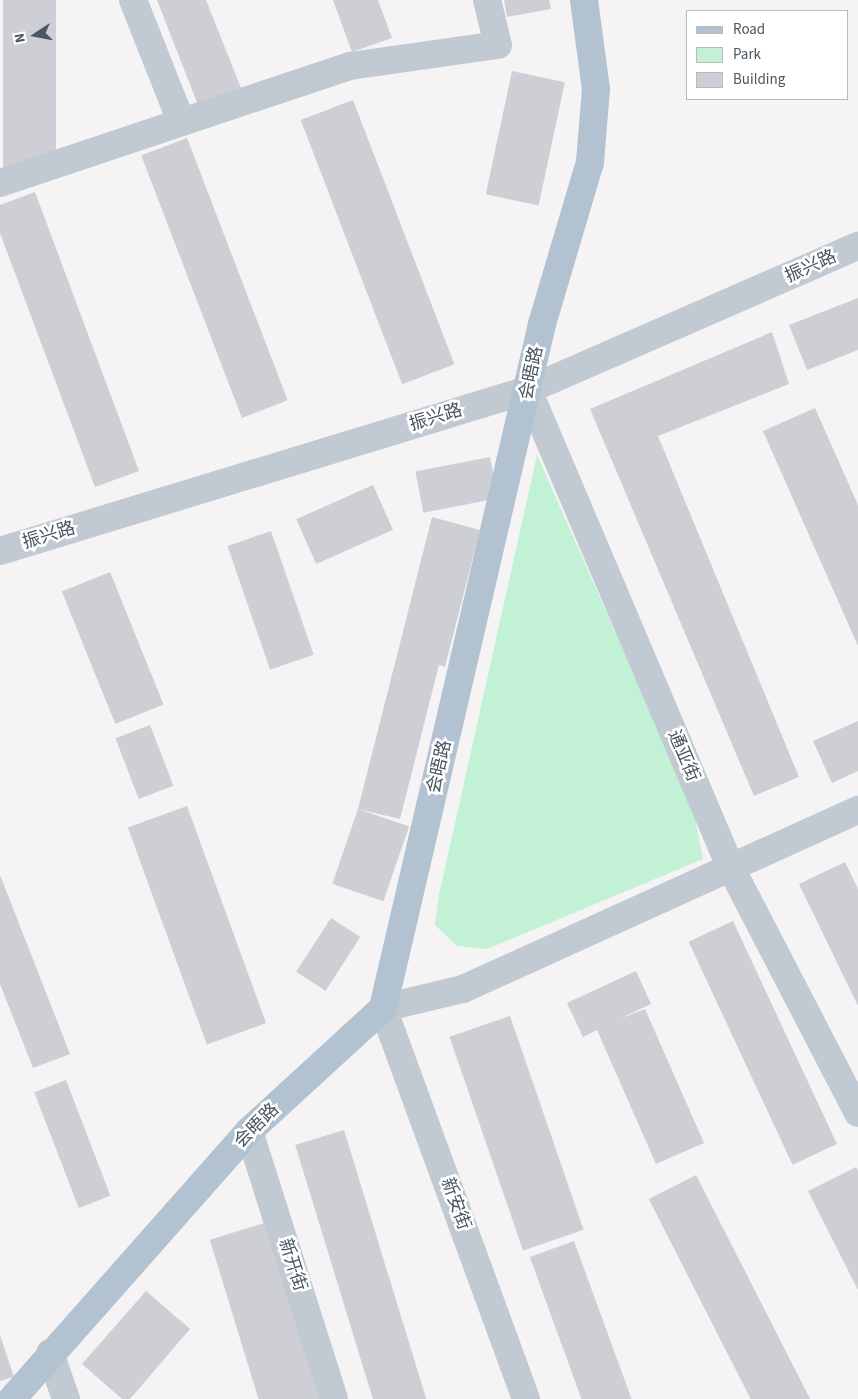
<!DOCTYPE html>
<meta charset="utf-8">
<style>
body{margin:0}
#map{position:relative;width:858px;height:1399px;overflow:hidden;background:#f5f3f3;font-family:"Source Sans 3","Noto Sans SC",sans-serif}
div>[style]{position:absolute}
.green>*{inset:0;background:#c3f1d5}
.building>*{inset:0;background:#cdcfd5;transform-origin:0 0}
.minor>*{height:28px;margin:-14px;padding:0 14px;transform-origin:14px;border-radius:14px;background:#c1cad2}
.major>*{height:28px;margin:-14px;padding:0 14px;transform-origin:14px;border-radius:14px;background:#b3c2d1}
span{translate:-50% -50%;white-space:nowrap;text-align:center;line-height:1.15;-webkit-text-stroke:5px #fff;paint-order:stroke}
.street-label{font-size:18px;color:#4a5661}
.legend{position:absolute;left:686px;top:10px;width:162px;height:90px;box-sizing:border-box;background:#fff;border:1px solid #b7bbc0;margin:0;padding:6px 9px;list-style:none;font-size:15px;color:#4a5661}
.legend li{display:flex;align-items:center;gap:10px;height:25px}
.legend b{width:25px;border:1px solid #b7bbc0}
.north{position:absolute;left:10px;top:10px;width:50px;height:50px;-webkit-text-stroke:4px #fff;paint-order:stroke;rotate:259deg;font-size:14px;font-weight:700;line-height:20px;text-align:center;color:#4a5661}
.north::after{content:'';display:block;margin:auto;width:18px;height:22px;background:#4a5661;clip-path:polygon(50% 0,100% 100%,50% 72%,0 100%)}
</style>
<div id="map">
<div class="green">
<div style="clip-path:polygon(537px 455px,693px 808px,703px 859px,487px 949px,457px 946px,435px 925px,439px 895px)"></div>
</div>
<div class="building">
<div style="left:3px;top:0;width:53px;height:167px"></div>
<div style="clip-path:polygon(157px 0,206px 0,241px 88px,198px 105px)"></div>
<div style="clip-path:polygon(333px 0,378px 0,392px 38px,352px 52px)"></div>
<div style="clip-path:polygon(504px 0,549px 0,551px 9px,507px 17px)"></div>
<div style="left:512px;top:71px;width:54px;height:126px;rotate:12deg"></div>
<div style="left:353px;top:100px;width:283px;height:56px;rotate:69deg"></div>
<div style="left:187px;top:138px;width:281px;height:49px;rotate:69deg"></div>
<div style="clip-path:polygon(35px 192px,139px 471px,95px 487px,0 233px,0 205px)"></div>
<div style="clip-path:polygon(858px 298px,858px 350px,807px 370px,789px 325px)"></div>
<div style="clip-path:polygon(772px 332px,789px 384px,658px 436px,799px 777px,754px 796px,590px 409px)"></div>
<div style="clip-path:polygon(815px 408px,858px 505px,858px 646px,763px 431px)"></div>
<div style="left:490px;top:457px;width:42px;height:76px;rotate:79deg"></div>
<div style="left:373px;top:485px;width:49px;height:84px;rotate:66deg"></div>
<div style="clip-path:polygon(432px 517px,480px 530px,445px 667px,439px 665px,400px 819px,358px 809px)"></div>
<div style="left:271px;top:531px;width:131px;height:46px;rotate:71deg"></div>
<div style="left:110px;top:572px;width:143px;height:52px;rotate:68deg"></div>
<div style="clip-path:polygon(858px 721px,858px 771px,832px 783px,813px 741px)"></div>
<div style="left:150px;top:725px;width:65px;height:37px;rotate:69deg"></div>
<div style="left:187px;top:806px;width:231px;height:63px;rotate:70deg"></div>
<div style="left:358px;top:809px;width:54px;height:79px;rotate:19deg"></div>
<div style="clip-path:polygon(845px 862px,858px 889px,858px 1006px,799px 884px)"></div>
<div style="clip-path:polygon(0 875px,70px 1054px,33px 1068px,0 984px)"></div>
<div style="left:331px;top:918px;width:35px;height:64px;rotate:33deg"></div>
<div style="left:733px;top:921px;width:246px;height:49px;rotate:65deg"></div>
<div style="clip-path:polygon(636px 971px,651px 1004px,619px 1019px,645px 1009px,704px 1143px,656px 1164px,597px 1030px,583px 1037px,567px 1003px)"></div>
<div style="left:510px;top:1016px;width:226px;height:64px;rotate:71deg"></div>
<div style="left:66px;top:1080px;width:124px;height:34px;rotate:69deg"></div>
<div style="left:344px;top:1130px;width:282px;height:51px;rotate:73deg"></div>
<div style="clip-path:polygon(856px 1167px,858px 1171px,858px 1290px,808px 1191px)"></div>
<div style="left:696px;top:1175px;width:252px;height:53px;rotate:63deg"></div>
<div style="left:271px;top:1221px;width:186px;height:64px;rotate:73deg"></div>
<div style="left:574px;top:1241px;width:168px;height:47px;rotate:70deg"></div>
<div style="clip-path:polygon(146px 1291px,190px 1329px,130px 1399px,122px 1399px,82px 1364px)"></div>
<div style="clip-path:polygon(0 1335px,14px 1377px,0 1381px)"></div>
</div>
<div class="minor">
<div style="left:133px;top:0;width:130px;rotate:68.4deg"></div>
<div style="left:0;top:183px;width:369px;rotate:-18.5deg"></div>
<div style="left:350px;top:66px;width:149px;rotate:-8.1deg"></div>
<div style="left:498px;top:45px;width:46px;rotate:-103.7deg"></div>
<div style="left:528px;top:390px;width:517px;rotate:67.01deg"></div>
<div style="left:730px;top:866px;width:278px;rotate:62.6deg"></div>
<div style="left:0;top:551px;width:552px;rotate:-16.96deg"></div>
<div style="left:528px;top:390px;width:360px;rotate:-23.6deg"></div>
<div style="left:249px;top:1131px;width:281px;rotate:72.4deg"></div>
<div style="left:50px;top:1353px;width:49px;rotate:70.8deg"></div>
<div style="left:526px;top:1399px;width:416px;rotate:-110.1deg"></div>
<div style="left:383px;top:1008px;width:82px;rotate:-13.4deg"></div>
<div style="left:463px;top:989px;width:434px;rotate:-24.4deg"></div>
</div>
<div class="major">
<div style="left:12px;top:1399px;width:358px;rotate:-48.5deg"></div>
<div style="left:249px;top:1131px;width:182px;rotate:-42.5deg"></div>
<div style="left:383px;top:1008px;width:702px;rotate:-76.91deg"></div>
<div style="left:542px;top:324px;width:169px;rotate:-73.5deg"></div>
<div style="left:590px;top:162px;width:73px;rotate:-85.3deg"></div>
<div style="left:596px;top:89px;width:90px;rotate:-97.7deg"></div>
</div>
<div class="street-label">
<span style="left:811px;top:267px;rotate:-24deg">振兴路</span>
<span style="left:532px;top:373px;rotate:-78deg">会晤路</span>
<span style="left:436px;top:418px;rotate:-17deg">振兴路</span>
<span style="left:49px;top:536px;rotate:-17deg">振兴路</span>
<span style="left:683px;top:756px;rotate:67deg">通亚街</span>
<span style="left:440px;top:767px;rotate:-77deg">会晤路</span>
<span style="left:257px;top:1126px;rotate:-45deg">会晤路</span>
<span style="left:455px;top:1204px;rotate:70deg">新安街</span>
<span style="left:292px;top:1265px;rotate:72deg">新开街</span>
</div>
<ul class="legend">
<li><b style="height:6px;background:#b3c2d1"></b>Road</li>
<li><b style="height:14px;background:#c3f1d5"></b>Park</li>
<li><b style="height:14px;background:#cdcfd5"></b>Building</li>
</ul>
<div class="north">N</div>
</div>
